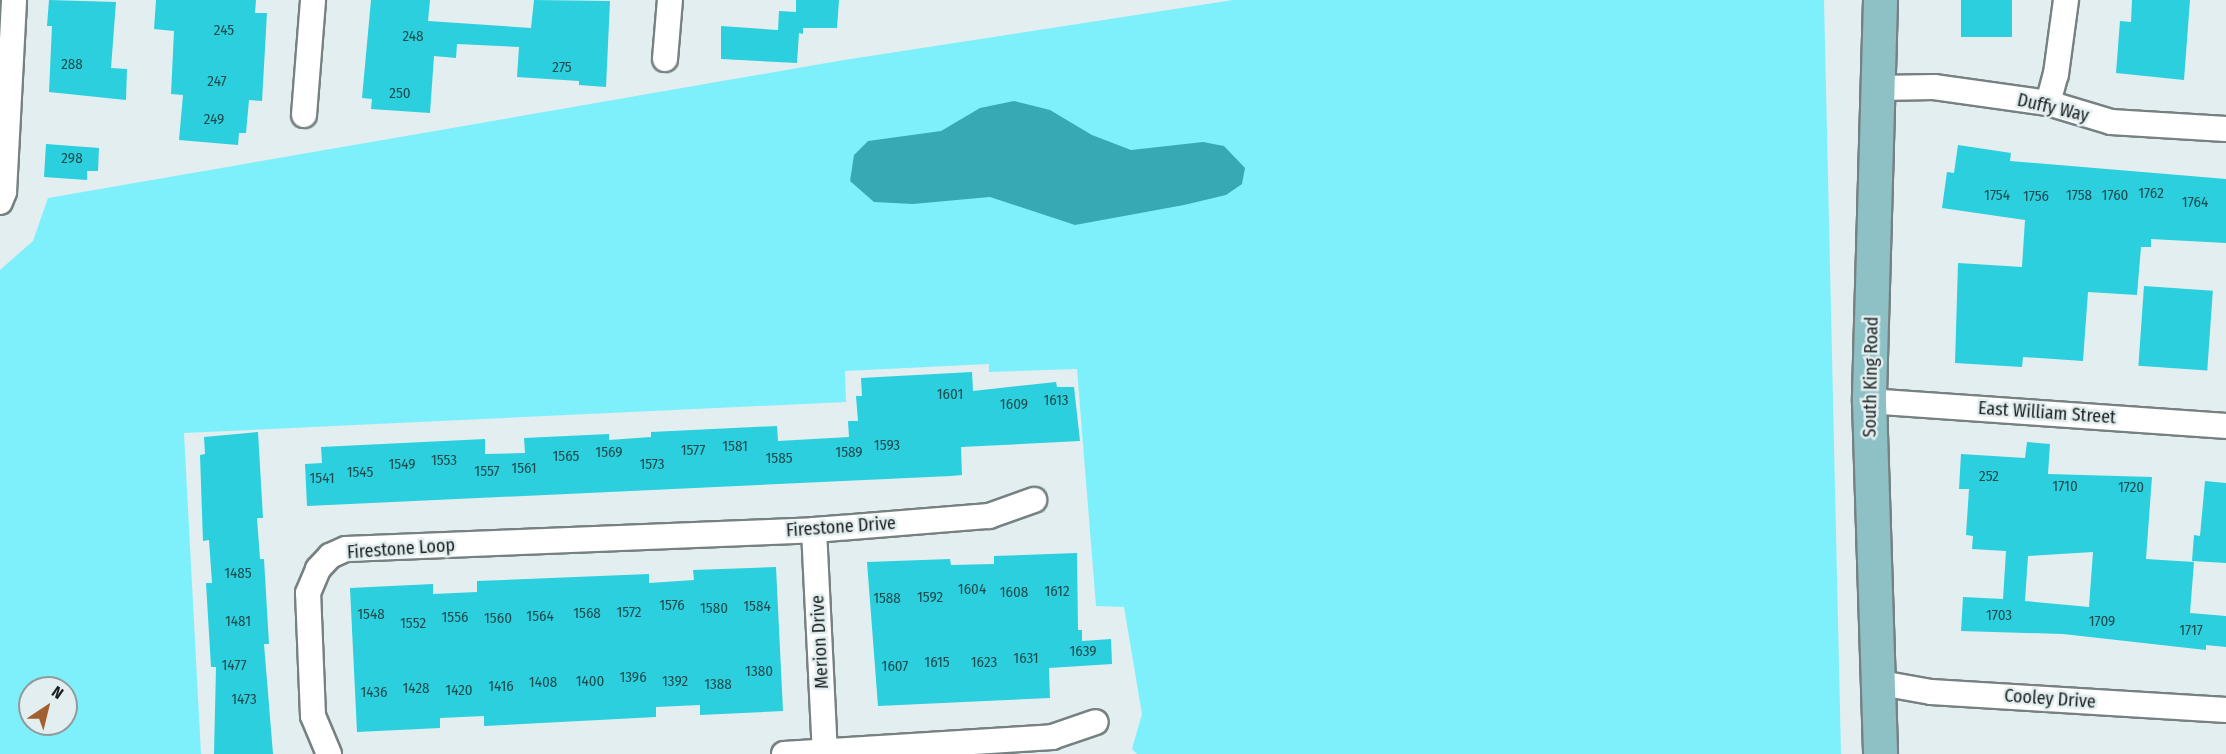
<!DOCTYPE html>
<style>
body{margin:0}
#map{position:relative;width:2226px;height:754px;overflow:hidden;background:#e2eeef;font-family:"Fira Sans Condensed",sans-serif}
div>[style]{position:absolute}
.green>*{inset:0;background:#7ef0fc}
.water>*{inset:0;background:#36aab4}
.building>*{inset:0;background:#2bcfdd;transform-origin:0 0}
.roads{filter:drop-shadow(2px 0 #778182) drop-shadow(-2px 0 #778182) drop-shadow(0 2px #778182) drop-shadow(0 -2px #778182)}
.minor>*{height:24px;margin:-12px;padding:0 12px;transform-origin:12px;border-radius:12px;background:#fff}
.primary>*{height:33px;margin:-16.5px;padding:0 16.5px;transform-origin:16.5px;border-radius:16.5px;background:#8ec1c5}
span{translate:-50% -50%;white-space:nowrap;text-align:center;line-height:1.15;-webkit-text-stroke:5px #e2eeef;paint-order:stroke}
.number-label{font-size:15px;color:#1f4b4e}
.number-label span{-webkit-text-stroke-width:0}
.street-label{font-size:18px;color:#1b1f1f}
.north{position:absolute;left:18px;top:676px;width:60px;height:60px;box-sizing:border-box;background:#e2eeef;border:2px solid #929b9c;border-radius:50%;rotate:35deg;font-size:16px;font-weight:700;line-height:24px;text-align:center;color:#1b1f1f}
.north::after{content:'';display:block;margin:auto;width:21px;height:27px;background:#a25f2f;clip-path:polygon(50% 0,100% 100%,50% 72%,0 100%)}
</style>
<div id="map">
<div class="green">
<div style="clip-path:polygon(evenodd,1233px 0,1824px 0,1841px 754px,1137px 754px,1132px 749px,1142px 714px,1124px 607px,1096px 606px,1077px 369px,989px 372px,989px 364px,845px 371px,846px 402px,184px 433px,201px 754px,0 754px,0 270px,33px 241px,48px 198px,844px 60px,1233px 0,30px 688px,66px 688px,66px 724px,30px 724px,30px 688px)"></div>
</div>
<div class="water">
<div style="clip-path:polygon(1014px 101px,1050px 110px,1092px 135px,1131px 150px,1203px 142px,1224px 146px,1245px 168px,1242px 184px,1226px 195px,1184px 205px,1075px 225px,990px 197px,913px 204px,874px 202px,850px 181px,854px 155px,868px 141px,941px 131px,980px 108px)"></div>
</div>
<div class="building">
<div style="clip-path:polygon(49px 0,116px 2px,111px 68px,127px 69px,126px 100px,49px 92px,52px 26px,47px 26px)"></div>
<div style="clip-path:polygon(156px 0,256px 0,255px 13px,267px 13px,262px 101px,249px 100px,246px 133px,239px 133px,238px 145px,179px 140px,183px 95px,171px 94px,174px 31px,154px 29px)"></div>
<div style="clip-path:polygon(371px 0,430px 0,428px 21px,531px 28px,534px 0,610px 1px,606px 87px,579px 85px,579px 81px,517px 77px,519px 47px,457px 44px,456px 58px,434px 56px,430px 113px,371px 109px,372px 99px,362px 98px)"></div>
<div style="clip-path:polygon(796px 0,839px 0,837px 28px,803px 28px,803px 34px,799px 33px,797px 63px,721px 59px,721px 26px,778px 30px,779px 11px,796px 12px)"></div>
<div style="left:1961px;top:0;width:51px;height:37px"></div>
<div style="clip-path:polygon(2132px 0,2190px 0,2184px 80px,2116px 73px,2120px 21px,2131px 22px)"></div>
<div style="clip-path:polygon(46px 144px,99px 148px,98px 171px,87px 171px,87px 180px,44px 177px)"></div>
<div style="clip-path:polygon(1958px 145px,2011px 153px,2010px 161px,2226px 179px,2226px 243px,2151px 239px,2151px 247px,2141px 247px,2137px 295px,2088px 292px,2083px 361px,2023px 357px,2022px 367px,1955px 363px,1958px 263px,2022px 267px,2025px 220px,1942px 208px,1947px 172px,1954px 173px)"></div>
<div style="left:2144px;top:286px;width:69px;height:80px;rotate:4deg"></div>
<div style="clip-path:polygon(972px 372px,973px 391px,1056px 382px,1057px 387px,1074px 387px,1080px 441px,961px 447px,962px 475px,951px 476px,307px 506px,305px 464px,322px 463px,321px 447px,485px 439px,485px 454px,525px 453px,524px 438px,609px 434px,609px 440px,651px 437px,651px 432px,777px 426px,778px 441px,849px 437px,848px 421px,858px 421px,856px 396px,862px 396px,861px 378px)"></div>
<div style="clip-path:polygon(258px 432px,263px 518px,257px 518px,260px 559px,264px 559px,269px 644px,264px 644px,273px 754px,214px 754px,216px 667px,211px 667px,206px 583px,212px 583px,209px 540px,203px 541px,200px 455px,205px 454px,204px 437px)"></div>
<div style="clip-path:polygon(evenodd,2027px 442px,2050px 444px,2048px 474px,2152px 477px,2146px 559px,2194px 562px,2190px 613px,2226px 616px,2226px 647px,2206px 645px,2206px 650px,2063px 634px,1961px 631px,1963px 597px,2003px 599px,2006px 551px,1972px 549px,1973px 536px,1966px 535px,1969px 489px,1959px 489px,1961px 454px,2025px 458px,2027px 442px,2093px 552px,2089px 607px,2025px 601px,2028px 556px,2093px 552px)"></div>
<div style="clip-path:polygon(2205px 481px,2226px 483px,2226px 563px,2192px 561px,2194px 535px,2200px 536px)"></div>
<div style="clip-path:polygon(1077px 553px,1078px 630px,1082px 630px,1082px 641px,1111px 639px,1112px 664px,1049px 668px,1050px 698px,878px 706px,867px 562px,950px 559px,951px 565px,994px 564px,994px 556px)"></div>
<div style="clip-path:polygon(776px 567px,783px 711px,700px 715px,700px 705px,656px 707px,656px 717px,484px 726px,484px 716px,440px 718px,440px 728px,357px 732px,350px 588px,433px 584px,433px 594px,477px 592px,477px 581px,649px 574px,649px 583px,694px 580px,693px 570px)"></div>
</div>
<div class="roads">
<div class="minor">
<div style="left:665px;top:59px;width:59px;rotate:-85.2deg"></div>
<div style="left:1879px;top:88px;width:55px;rotate:-1deg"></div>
<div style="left:1934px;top:87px;width:115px;rotate:8deg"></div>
<div style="left:2048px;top:103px;width:66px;rotate:16.8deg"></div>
<div style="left:2111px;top:122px;width:115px;rotate:3.5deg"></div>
<div style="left:2048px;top:103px;width:30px;rotate:-75deg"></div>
<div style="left:2056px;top:74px;width:75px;rotate:-82.3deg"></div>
<div style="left:304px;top:115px;width:115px;rotate:-85.5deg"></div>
<div style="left:0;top:202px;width:11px;rotate:-68deg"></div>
<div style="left:4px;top:192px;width:192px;rotate:-87deg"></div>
<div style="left:1869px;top:401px;width:358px;rotate:4deg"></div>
<div style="left:814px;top:530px;width:224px;rotate:87.2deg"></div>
<div style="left:1875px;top:682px;width:57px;rotate:10.1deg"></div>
<div style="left:1931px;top:692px;width:296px;rotate:3.5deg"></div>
<div style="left:329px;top:754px;width:41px;rotate:-112.8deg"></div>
<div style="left:313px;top:716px;width:123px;rotate:-92.3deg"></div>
<div style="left:308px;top:593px;width:26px;rotate:-67deg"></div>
<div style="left:318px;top:569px;width:18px;rotate:-47deg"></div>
<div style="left:330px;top:556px;width:17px;rotate:-24deg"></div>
<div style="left:346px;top:549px;width:468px;rotate:-2.3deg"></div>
<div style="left:814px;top:530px;width:176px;rotate:-4.6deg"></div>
<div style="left:989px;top:516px;width:48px;rotate:-19.6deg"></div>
<div style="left:784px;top:754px;width:269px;rotate:-3.6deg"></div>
<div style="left:1052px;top:737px;width:46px;rotate:-18.8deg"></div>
</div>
<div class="primary">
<div style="left:1880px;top:0;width:401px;rotate:91.6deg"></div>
<div style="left:1869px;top:401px;width:353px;rotate:88.2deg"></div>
</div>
</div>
<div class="number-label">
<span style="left:224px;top:31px">245</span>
<span style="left:413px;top:37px">248</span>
<span style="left:72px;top:65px">288</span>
<span style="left:562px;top:68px">275</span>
<span style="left:217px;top:82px">247</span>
<span style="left:400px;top:94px">250</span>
<span style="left:214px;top:120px">249</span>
<span style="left:72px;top:159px">298</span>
<span style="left:2151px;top:194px">1762</span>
<span style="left:1997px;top:196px">1754</span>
<span style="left:2079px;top:196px">1758</span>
<span style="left:2115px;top:196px">1760</span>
<span style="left:2036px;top:197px">1756</span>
<span style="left:2195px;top:203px">1764</span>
<span style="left:950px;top:395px">1601</span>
<span style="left:1056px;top:401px">1613</span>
<span style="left:1014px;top:405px">1609</span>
<span style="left:887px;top:446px">1593</span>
<span style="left:735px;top:447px">1581</span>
<span style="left:693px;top:451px">1577</span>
<span style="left:609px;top:453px">1569</span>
<span style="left:849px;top:453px">1589</span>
<span style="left:566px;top:457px">1565</span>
<span style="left:779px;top:459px">1585</span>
<span style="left:444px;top:461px">1553</span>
<span style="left:402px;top:465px">1549</span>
<span style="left:652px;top:465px">1573</span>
<span style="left:524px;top:469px">1561</span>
<span style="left:487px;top:472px">1557</span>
<span style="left:360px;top:473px">1545</span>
<span style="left:1989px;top:477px">252</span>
<span style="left:322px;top:479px">1541</span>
<span style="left:2065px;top:487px">1710</span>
<span style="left:2131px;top:488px">1720</span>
<span style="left:238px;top:574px">1485</span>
<span style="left:972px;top:590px">1604</span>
<span style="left:1057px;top:592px">1612</span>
<span style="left:1014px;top:593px">1608</span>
<span style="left:930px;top:598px">1592</span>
<span style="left:887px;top:599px">1588</span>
<span style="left:672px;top:606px">1576</span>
<span style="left:757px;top:607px">1584</span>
<span style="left:714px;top:609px">1580</span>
<span style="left:629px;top:613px">1572</span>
<span style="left:587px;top:614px">1568</span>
<span style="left:371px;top:615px">1548</span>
<span style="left:1999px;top:616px">1703</span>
<span style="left:540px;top:617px">1564</span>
<span style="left:455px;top:618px">1556</span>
<span style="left:498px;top:619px">1560</span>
<span style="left:238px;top:622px">1481</span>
<span style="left:2102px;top:622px">1709</span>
<span style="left:413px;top:624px">1552</span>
<span style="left:2191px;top:631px">1717</span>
<span style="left:1083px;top:652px">1639</span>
<span style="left:1026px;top:659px">1631</span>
<span style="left:937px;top:663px">1615</span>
<span style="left:984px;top:663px">1623</span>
<span style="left:234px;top:666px">1477</span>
<span style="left:895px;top:667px">1607</span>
<span style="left:759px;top:672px">1380</span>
<span style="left:633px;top:678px">1396</span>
<span style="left:590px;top:682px">1400</span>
<span style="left:675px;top:682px">1392</span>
<span style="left:543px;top:683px">1408</span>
<span style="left:718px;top:685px">1388</span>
<span style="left:501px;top:687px">1416</span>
<span style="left:416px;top:689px">1428</span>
<span style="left:459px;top:691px">1420</span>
<span style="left:374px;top:693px">1436</span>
<span style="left:244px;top:700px">1473</span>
</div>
<div class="street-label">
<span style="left:2053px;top:108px;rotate:13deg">Duffy Way</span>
<span style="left:1871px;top:377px;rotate:-89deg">South King Road</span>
<span style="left:2047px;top:413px;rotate:4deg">East William Street</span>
<span style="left:841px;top:527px;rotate:-4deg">Firestone Drive</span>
<span style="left:401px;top:549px;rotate:-4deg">Firestone Loop</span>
<span style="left:820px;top:642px;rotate:-93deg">Merion Drive</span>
<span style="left:2050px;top:699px;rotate:4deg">Cooley Drive</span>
</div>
<div class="north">N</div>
</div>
